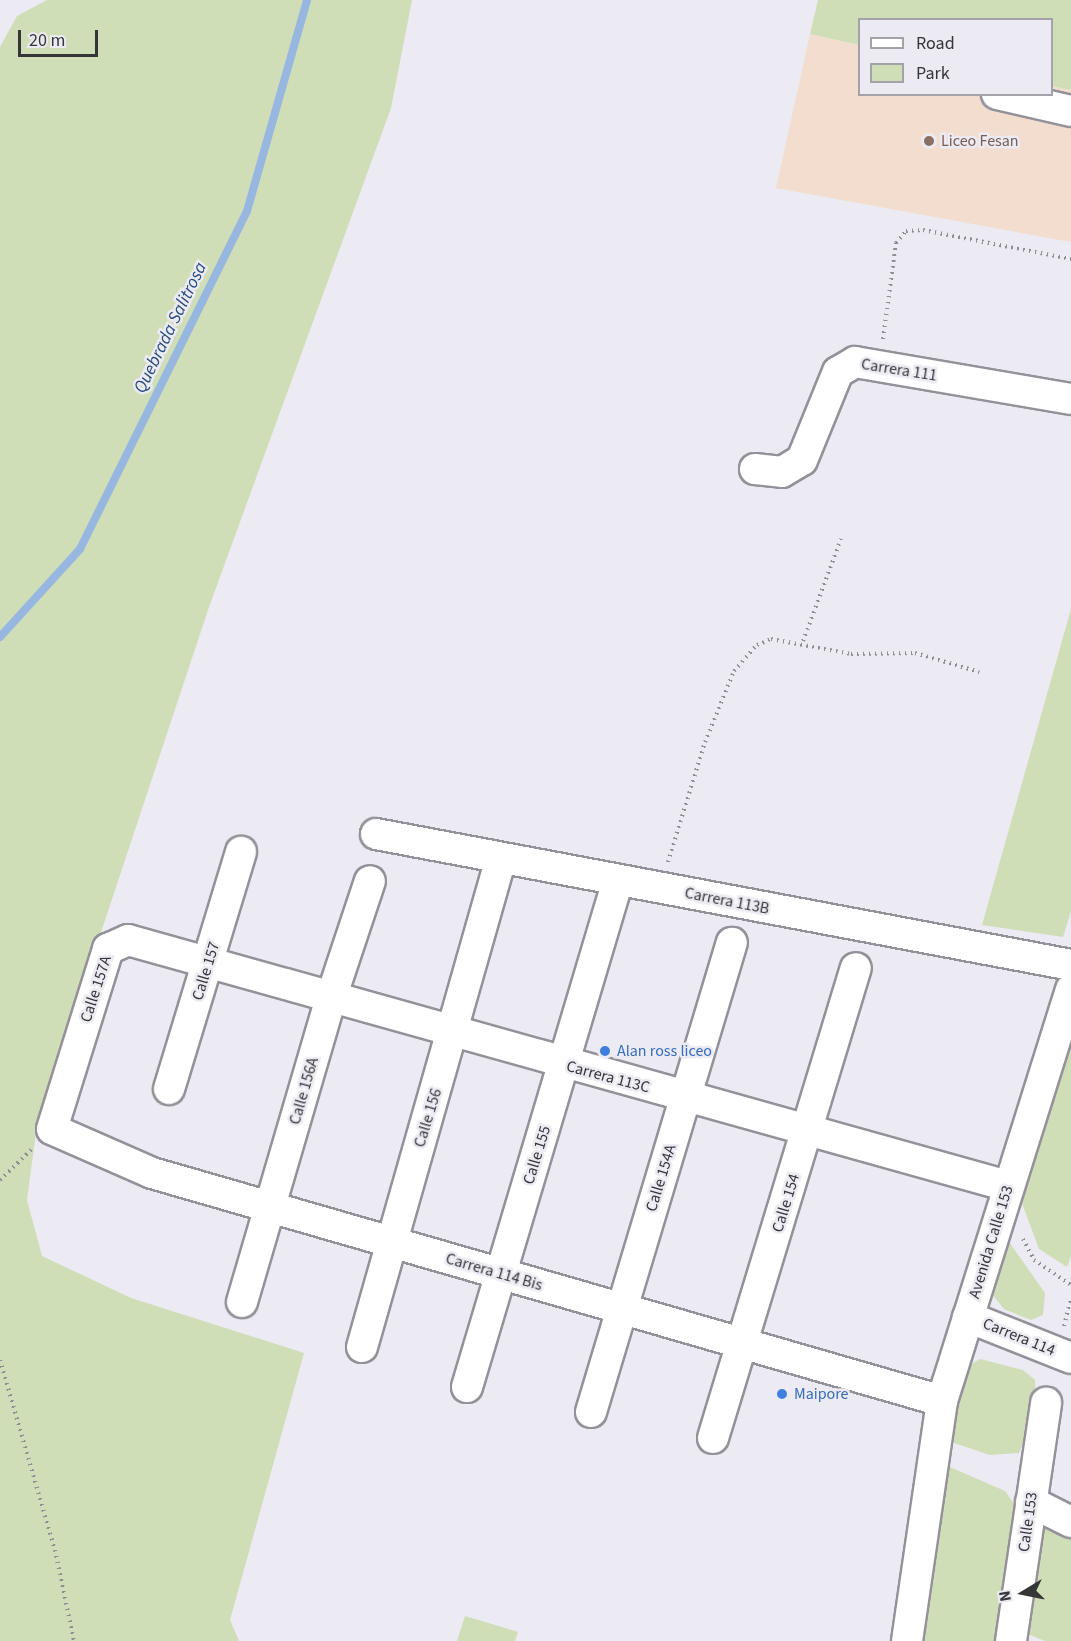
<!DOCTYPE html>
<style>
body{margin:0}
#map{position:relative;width:1071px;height:1641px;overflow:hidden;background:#eceaf2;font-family:"Source Sans 3",sans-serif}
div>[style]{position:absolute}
.education>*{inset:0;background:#f2ddce}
.green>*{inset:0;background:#cfdeb7}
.stream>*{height:8px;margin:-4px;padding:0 4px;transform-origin:4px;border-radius:4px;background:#97b6e0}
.path>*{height:4px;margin-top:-2px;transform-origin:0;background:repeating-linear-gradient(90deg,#908e94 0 1.5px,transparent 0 6px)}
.roads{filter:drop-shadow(2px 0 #939199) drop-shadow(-2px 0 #939199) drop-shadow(0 2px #939199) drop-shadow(0 -2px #939199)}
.minor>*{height:30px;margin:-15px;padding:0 15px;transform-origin:15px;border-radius:15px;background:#fff}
.dots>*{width:16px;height:16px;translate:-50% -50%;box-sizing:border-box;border:3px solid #eceaf2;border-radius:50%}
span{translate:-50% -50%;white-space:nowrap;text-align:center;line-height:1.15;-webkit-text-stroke:5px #eceaf2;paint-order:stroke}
.education-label{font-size:16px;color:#785e54}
.left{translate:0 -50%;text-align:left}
.street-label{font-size:16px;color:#363538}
.shop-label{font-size:16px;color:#366cbe}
.water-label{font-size:18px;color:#244b80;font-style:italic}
.legend{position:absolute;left:858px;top:18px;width:195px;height:78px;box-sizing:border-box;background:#eceaf2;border:2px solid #a3a2a8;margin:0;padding:8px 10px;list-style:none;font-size:18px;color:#363538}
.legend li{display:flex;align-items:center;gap:12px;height:30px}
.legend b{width:30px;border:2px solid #a3a2a8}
.north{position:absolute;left:993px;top:1563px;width:60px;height:60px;-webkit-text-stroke:4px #eceaf2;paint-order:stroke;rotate:260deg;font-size:16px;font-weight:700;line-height:24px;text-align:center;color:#363538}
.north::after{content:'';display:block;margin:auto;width:21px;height:27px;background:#363538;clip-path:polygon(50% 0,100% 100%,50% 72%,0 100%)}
.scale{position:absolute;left:18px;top:30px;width:80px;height:27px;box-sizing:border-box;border:3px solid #363538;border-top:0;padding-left:8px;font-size:18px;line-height:21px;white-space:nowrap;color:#363538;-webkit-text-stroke:4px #eceaf2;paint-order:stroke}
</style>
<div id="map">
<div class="education">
<div style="clip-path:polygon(810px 34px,859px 45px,860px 94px,1052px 94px,1052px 86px,1071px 90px,1071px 242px,776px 188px)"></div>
</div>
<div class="green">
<div style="clip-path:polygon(47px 0,412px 0,391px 108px,209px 607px,37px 1125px,27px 1200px,42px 1256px,131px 1298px,304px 1353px,230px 1620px,239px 1641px,0 1641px,0 47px,17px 16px)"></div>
<div style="clip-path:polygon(818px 0,1071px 0,1071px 90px,1052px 86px,1052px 20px,860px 20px,859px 45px,810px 34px)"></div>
<div style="clip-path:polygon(1071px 609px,1071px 911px,1063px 937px,982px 925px)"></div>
<div style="clip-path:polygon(1071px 1035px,1071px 1256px,1067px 1267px,1039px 1249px,1019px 1195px)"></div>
<div style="clip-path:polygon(1007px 1239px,1045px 1293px,1043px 1315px,1031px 1320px,1004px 1309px,991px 1293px)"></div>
<div style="clip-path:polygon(980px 1359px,1023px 1370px,1035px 1380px,1036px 1410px,1019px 1453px,990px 1455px,954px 1443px,948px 1432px,967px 1367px)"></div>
<div style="clip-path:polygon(943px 1464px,1005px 1491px,1017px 1508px,999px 1641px,918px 1641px)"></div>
<div style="clip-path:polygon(1041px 1521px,1071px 1533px,1071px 1641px,1045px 1641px,1025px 1633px)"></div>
<div style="clip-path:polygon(465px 1616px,518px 1632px,515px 1641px,457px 1641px)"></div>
</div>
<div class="stream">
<div style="left:0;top:637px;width:119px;rotate:-47.7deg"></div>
<div style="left:80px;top:549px;width:377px;rotate:-63.7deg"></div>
<div style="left:247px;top:211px;width:219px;rotate:-74.1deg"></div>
</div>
<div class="path">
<div style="left:883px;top:339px;width:97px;rotate:-82.3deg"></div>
<div style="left:896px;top:243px;width:16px;rotate:-50deg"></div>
<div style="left:906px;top:231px;width:17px;rotate:-3deg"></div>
<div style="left:923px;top:230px;width:151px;rotate:11.1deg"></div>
<div style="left:803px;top:641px;width:109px;rotate:-69.6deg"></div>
<div style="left:668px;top:862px;width:126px;rotate:-72.9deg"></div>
<div style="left:705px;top:742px;width:77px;rotate:-67.8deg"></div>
<div style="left:734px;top:671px;width:35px;rotate:-49deg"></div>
<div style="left:757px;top:645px;width:15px;rotate:-23deg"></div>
<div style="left:771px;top:639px;width:81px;rotate:10.6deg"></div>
<div style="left:851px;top:654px;width:64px;rotate:-0.9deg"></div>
<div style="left:915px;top:653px;width:67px;rotate:16.5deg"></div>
<div style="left:0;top:1180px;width:47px;rotate:-44.1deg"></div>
<div style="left:1023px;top:1239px;width:24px;rotate:62deg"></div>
<div style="left:1034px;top:1260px;width:45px;rotate:34deg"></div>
<div style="left:1064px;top:1326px;width:29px;rotate:-76deg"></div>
<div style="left:0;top:1360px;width:198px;rotate:73.9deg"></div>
<div style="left:55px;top:1550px;width:93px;rotate:78.2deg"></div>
</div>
<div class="roads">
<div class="minor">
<div style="left:997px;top:94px;width:76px;rotate:12.9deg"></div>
<div style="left:755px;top:469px;width:27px;rotate:6deg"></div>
<div style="left:782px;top:472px;width:23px;rotate:-31deg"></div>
<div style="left:802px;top:460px;width:95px;rotate:-67.8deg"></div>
<div style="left:838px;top:372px;width:20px;rotate:-30deg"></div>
<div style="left:855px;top:362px;width:219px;rotate:9.7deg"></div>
<div style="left:376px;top:834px;width:707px;rotate:10.67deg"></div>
<div style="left:169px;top:1089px;width:248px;rotate:-73.1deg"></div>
<div style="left:242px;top:1302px;width:317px;rotate:-73.7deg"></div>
<div style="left:331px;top:998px;width:123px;rotate:-71.6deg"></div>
<div style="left:968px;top:1317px;width:111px;rotate:21.7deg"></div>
<div style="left:362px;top:1347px;width:508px;rotate:-74.13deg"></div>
<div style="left:467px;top:1387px;width:529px;rotate:-73.41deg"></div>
<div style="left:942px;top:1401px;width:822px;rotate:-163.9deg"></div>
<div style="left:152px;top:1173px;width:109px;rotate:-156.3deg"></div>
<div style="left:52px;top:1129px;width:189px;rotate:-72.7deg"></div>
<div style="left:108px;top:949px;width:22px;rotate:-24deg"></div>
<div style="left:128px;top:940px;width:914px;rotate:15.62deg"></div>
<div style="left:591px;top:1412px;width:490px;rotate:-73.3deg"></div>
<div style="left:713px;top:1438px;width:491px;rotate:-73.1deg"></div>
<div style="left:1031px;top:1502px;width:45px;rotate:26.6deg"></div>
<div style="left:907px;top:1641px;width:243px;rotate:-81.7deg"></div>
<div style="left:942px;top:1401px;width:431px;rotate:-72.6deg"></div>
<div style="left:1011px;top:1641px;width:241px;rotate:-81.6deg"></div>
</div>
</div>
<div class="dots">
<div style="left:929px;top:141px;background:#8d6e63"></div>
<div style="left:605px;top:1051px;background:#3f7fe0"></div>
<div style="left:782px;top:1394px;background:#3f7fe0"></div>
</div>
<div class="education-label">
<span class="left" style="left:941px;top:141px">Liceo Fesan</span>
</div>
<div class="street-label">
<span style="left:899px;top:370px;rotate:9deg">Carrera 111</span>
<span style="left:727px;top:901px;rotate:11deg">Carrera 113B</span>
<span style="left:206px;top:971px;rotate:-73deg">Calle 157</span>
<span style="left:96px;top:989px;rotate:-72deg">Calle 157A</span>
<span style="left:608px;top:1077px;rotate:15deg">Carrera 113C</span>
<span style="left:304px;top:1091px;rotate:-74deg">Calle 156A</span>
<span style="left:428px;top:1118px;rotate:-73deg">Calle 156</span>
<span style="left:537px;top:1155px;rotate:-73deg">Calle 155</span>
<span style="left:661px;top:1178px;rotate:-73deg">Calle 154A</span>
<span style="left:786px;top:1203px;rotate:-73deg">Calle 154</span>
<span style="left:991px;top:1242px;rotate:-73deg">Avenida Calle 153</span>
<span style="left:494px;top:1272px;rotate:16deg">Carrera 114 Bis</span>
<span style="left:1019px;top:1337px;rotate:22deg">Carrera 114</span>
<span style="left:1028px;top:1522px;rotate:-82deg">Calle 153</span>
</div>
<div class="shop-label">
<span class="left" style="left:617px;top:1051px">Alan ross liceo</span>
<span class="left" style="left:794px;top:1394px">Maipore</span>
</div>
<div class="water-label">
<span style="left:171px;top:328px;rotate:-64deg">Quebrada Salitrosa</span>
</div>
<ul class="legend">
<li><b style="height:8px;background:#fff"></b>Road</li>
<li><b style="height:16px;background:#cfdeb7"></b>Park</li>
</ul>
<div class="north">N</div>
<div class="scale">20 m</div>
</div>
